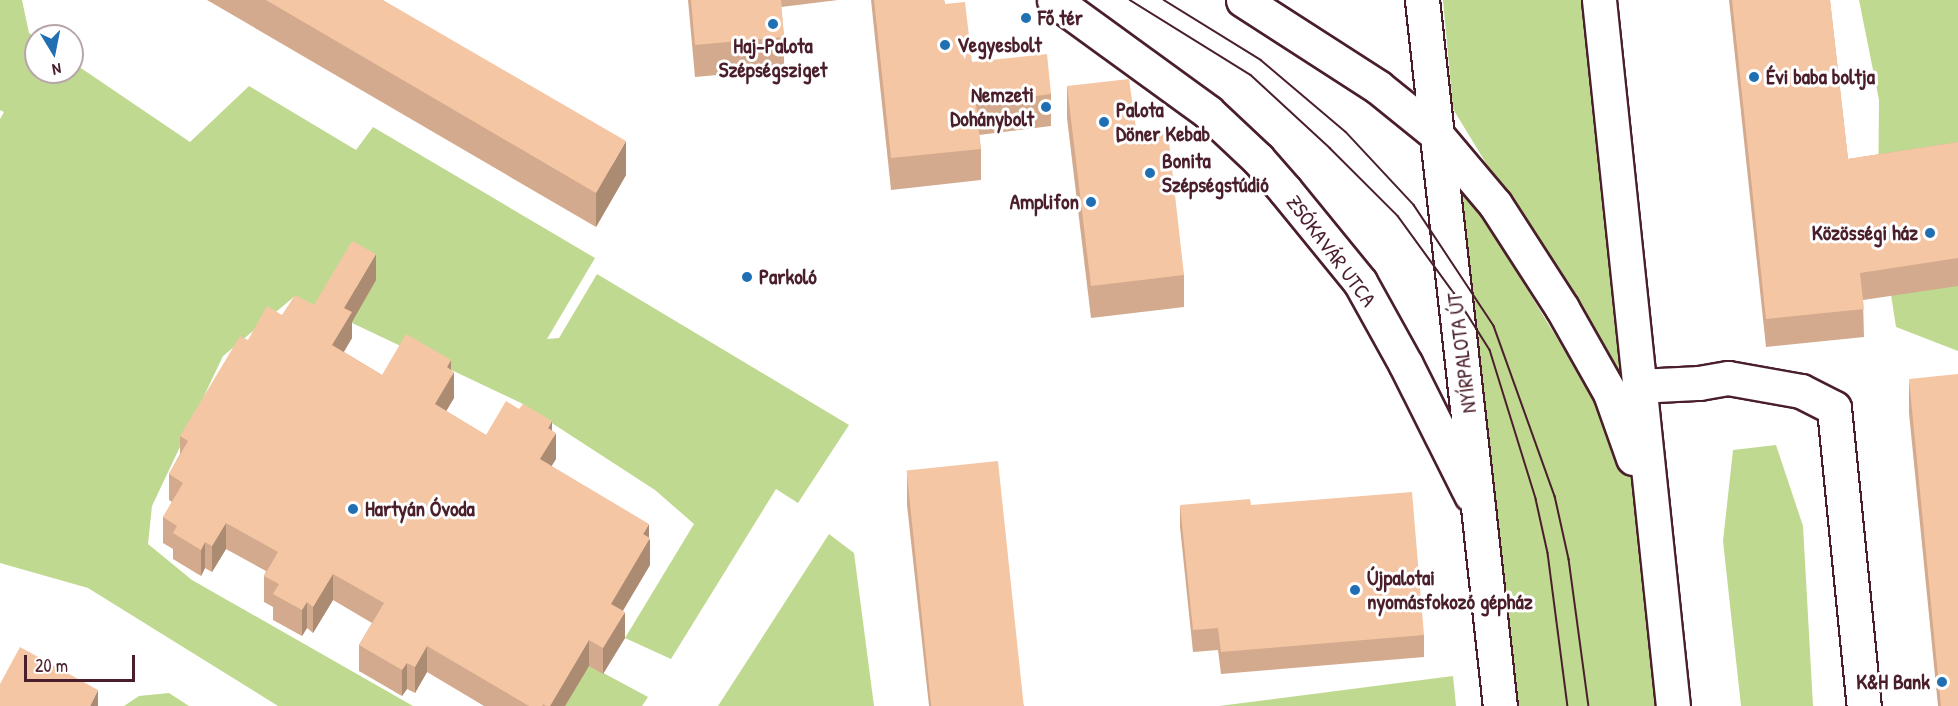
<!DOCTYPE html>
<meta charset="utf-8">
<style>
body{margin:0}
#map{position:relative;width:1958px;height:706px;overflow:hidden;background:#fff;font-family:"Patrick Hand",sans-serif}
div>[style]{position:absolute}
.green>*{inset:0;background:#bfd990}
.roads{filter:drop-shadow(2px 0 #4a1f2b) drop-shadow(-2px 0 #4a1f2b) drop-shadow(0 2px #4a1f2b) drop-shadow(0 -2px #4a1f2b)}
.street>*{height:33px;margin:-16.5px;padding:0 16.5px;transform-origin:16.5px;border-radius:16.5px;background:#fff}
.secondary>*{height:33px;margin:-16.5px;padding:0 16.5px;transform-origin:16.5px;border-radius:16.5px;background:#fff}
.tram>*{height:1.5px;margin:-0.75px;padding:0 0.75px;transform-origin:0.75px;border-radius:0.75px;background:#4a1f2b}
.wall>*{inset:0;background:#d3aa8d}
.shaded-wall>*{inset:0;background:#ac8b73}
.building>*{inset:0;background:#f5c6a4;transform-origin:0 0}
.dots>*{width:16px;height:16px;translate:-50% -50%;box-sizing:border-box;border:3px solid #fff;border-radius:50%}
span{translate:-50% -50%;white-space:nowrap;text-align:center;line-height:1.15;-webkit-text-stroke:6px #fff;paint-order:stroke}
.poi-label{font-size:21px;color:#4a1f2b;font-weight:700}
.left{translate:0 -50%;text-align:left}
.right{translate:-100% -50%;text-align:right}
.street-label{font-size:21px;color:#4a1f2b}
.north{position:absolute;left:24px;top:24px;width:60px;height:60px;box-sizing:border-box;background:#fff;border:2px solid #b7a5aa;border-radius:50%;rotate:170deg;font-size:16px;font-weight:700;line-height:24px;text-align:center;color:#4a1f2b}
.north::after{content:'';display:block;margin:auto;width:21px;height:27px;background:#1f6fb2;clip-path:polygon(50% 0,100% 100%,50% 72%,0 100%)}
.scale{position:absolute;left:24px;top:655px;width:111px;height:27px;box-sizing:border-box;border:3px solid #4a1f2b;border-top:0;padding-left:8px;font-size:18px;line-height:21px;white-space:nowrap;color:#4a1f2b;-webkit-text-stroke:4px #fff;paint-order:stroke}
</style>
<div id="map">
<div class="green">
<div style="clip-path:polygon(0 0,22px 0,29px 33px,36px 38px,36px 72px,72px 72px,72px 62px,190px 142px,249px 86px,356px 150px,373px 127px,595px 258px,547px 339px,559px 338px,597px 274px,849px 425px,798px 503px,776px 489px,671px 659px,625px 638px,694px 524px,655px 490px,521px 403px,295px 296px,223px 356px,152px 506px,148px 544px,192px 580px,413px 706px,278px 706px,88px 588px,0 563px,0 119px,4px 112px,0 110px)"></div>
<div style="clip-path:polygon(1443px 0,1588px 0,1631px 401px,1453px 109px)"></div>
<div style="clip-path:polygon(1859px 0,1958px 0,1958px 351px,1896px 327px,1878px 211px,1879px 100px)"></div>
<div style="clip-path:polygon(1460px 179px,1638px 471px,1661px 706px,1519px 706px)"></div>
<div style="clip-path:polygon(1776px 445px,1803px 526px,1813px 706px,1741px 706px,1723px 541px,1733px 450px)"></div>
<div style="clip-path:polygon(829px 534px,854px 553px,874px 706px,718px 706px)"></div>
<div style="clip-path:polygon(583px 662px,648px 697px,642px 706px,565px 706px)"></div>
<div style="clip-path:polygon(1453px 676px,1456px 706px,1219px 706px)"></div>
<div style="clip-path:polygon(169px 693px,189px 706px,124px 706px,139px 696px)"></div>
</div>
<div class="roads">
<div class="street">
<div style="left:1699px;top:383px;width:29px;rotate:-10deg"></div>
<div style="left:1728px;top:378px;width:74px;rotate:10.1deg"></div>
<div style="left:1801px;top:391px;width:37px;rotate:27deg"></div>
<div style="left:1834px;top:408px;width:300px;rotate:84.3deg"></div>
</div>
<div class="secondary">
<div style="left:1054px;top:0;width:190px;rotate:36deg"></div>
<div style="left:1208px;top:112px;width:69px;rotate:43.2deg"></div>
<div style="left:1258px;top:159px;width:41px;rotate:48.9deg"></div>
<div style="left:1285px;top:190px;width:119px;rotate:50.8deg"></div>
<div style="left:1360px;top:282px;width:95px;rotate:61deg"></div>
<div style="left:1406px;top:365px;width:145px;rotate:63.4deg"></div>
<div style="left:1243px;top:0;width:161px;rotate:32.8deg"></div>
<div style="left:1378px;top:87px;width:73px;rotate:38.9deg"></div>
<div style="left:1435px;top:133px;width:93px;rotate:49.8deg"></div>
<div style="left:1495px;top:204px;width:124px;rotate:57.2deg"></div>
<div style="left:1562px;top:308px;width:98px;rotate:60.5deg"></div>
<div style="left:1610px;top:393px;width:69px;rotate:70.5deg"></div>
<div style="left:1422px;top:0;width:710px;rotate:83.7deg"></div>
<div style="left:1599px;top:0;width:710px;rotate:84.02deg"></div>
<div style="left:1639px;top:386px;width:60px;rotate:-2.9deg"></div>
</div>
</div>
<div class="tram">
<div style="left:1130px;top:0;width:142px;rotate:31.8deg"></div>
<div style="left:1251px;top:75px;width:108px;rotate:42.7deg"></div>
<div style="left:1330px;top:148px;width:96px;rotate:45deg"></div>
<div style="left:1398px;top:216px;width:95px;rotate:54deg"></div>
<div style="left:1454px;top:293px;width:67px;rotate:57.7deg"></div>
<div style="left:1490px;top:350px;width:156px;rotate:72.8deg"></div>
<div style="left:1536px;top:499px;width:55px;rotate:77.5deg"></div>
<div style="left:1548px;top:553px;width:154px;rotate:82.6deg"></div>
<div style="left:1164px;top:0;width:114px;rotate:31.7deg"></div>
<div style="left:1261px;top:60px;width:111px;rotate:40.3deg"></div>
<div style="left:1346px;top:132px;width:100px;rotate:47deg"></div>
<div style="left:1414px;top:205px;width:145px;rotate:56.5deg"></div>
<div style="left:1494px;top:326px;width:181px;rotate:70.3deg"></div>
<div style="left:1555px;top:496px;width:65px;rotate:77.5deg"></div>
<div style="left:1569px;top:559px;width:148px;rotate:82.3deg"></div>
</div>
<div class="wall">
<div style="clip-path:polygon(207px 0,383px 0,626px 175px,596px 227px)"></div>
<div style="clip-path:polygon(688px 0,838px 0,781px 7px,784px 37px,784px 69px,695px 77px)"></div>
<div style="clip-path:polygon(871px 0,944px 0,945px 4px,972px 62px,1051px 94px,1051px 126px,979px 135px,981px 149px,981px 180px,891px 190px)"></div>
<div style="clip-path:polygon(1729px 0,1830px 0,1848px 159px,1958px 142px,1958px 286px,1863px 300px,1864px 337px,1766px 347px)"></div>
<div style="clip-path:polygon(1067px 86px,1137px 136px,1184px 275px,1184px 307px,1091px 318px,1067px 118px)"></div>
<div style="clip-path:polygon(376px 280px,352px 322px,352px 338px,344px 352px,382px 375px,451px 370px,454px 398px,446px 411px,486px 435px,552px 430px,556px 459px,551px 466px,649px 538px,650px 565px,623px 611px,625px 638px,603px 674px,589px 666px,565px 706px,484px 706px,427px 672px,415px 693px,407px 689px,402px 696px,359px 671px,359px 645px,372px 623px,333px 600px,313px 633px,307px 628px,302px 636px,273px 620px,273px 607px,264px 602px,264px 576px,266px 571px,226px 549px,212px 572px,205px 568px,201px 576px,173px 559px,173px 549px,163px 543px,163px 517px,172px 502px,169px 500px,169px 474px,180px 454px,180px 436px,248px 340px,282px 315px,314px 305px)"></div>
<div style="clip-path:polygon(1909px 379px,1958px 706px,1938px 706px,1909px 413px)"></div>
<div style="clip-path:polygon(907px 471px,1024px 706px,929px 706px,907px 505px)"></div>
<div style="clip-path:polygon(1180px 505px,1251px 505px,1424px 635px,1424px 657px,1221px 674px,1218px 650px,1193px 652px,1180px 527px)"></div>
</div>
<div class="shaded-wall">
<div style="clip-path:polygon(626px 141px,626px 175px,596px 227px,596px 193px)"></div>
<div style="clip-path:polygon(376px 254px,376px 280px,352px 322px,352px 338px,332px 371px,332px 345px,344px 308px)"></div>
<div style="clip-path:polygon(451px 360px,451px 377px,454px 372px,454px 398px,435px 430px,435px 404px,447px 367px)"></div>
<div style="clip-path:polygon(552px 421px,552px 439px,556px 433px,556px 459px,540px 485px,540px 459px,548px 428px)"></div>
<div style="clip-path:polygon(226px 523px,226px 549px,212px 572px,212px 546px)"></div>
<div style="clip-path:polygon(649px 524px,649px 541px,650px 538px,650px 565px,611px 630px,611px 604px,643px 534px)"></div>
<div style="clip-path:polygon(205px 542px,205px 568px,201px 576px,201px 550px)"></div>
<div style="clip-path:polygon(333px 574px,333px 600px,313px 633px,313px 607px)"></div>
<div style="clip-path:polygon(307px 602px,307px 628px,302px 636px,302px 610px)"></div>
<div style="clip-path:polygon(625px 612px,625px 638px,603px 674px,603px 648px)"></div>
<div style="clip-path:polygon(589px 640px,589px 666px,565px 706px,550px 706px)"></div>
<div style="clip-path:polygon(427px 646px,427px 672px,415px 693px,415px 667px)"></div>
<div style="clip-path:polygon(407px 663px,407px 689px,402px 696px,402px 670px)"></div>
<div style="clip-path:polygon(98px 690px,98px 706px,90px 706px)"></div>
</div>
<div class="building">
<div style="clip-path:polygon(266px 0,383px 0,626px 141px,596px 193px)"></div>
<div style="clip-path:polygon(691px 0,781px 0,784px 37px,695px 45px)"></div>
<div style="clip-path:polygon(874px 0,944px 0,945px 4px,965px 2px,972px 62px,1047px 54px,1051px 94px,976px 104px,981px 149px,891px 158px)"></div>
<div style="clip-path:polygon(1732px 0,1830px 0,1848px 159px,1958px 142px,1958px 258px,1860px 273px,1864px 309px,1766px 319px)"></div>
<div style="clip-path:polygon(1129px 79px,1137px 136px,1168px 133px,1184px 275px,1091px 286px,1067px 86px)"></div>
<div style="clip-path:polygon(352px 241px,376px 254px,344px 308px,352px 312px,332px 345px,382px 375px,406px 334px,451px 360px,447px 367px,454px 372px,435px 404px,486px 435px,506px 401px,519px 409px,523px 404px,552px 421px,548px 428px,556px 433px,540px 459px,649px 524px,643px 534px,650px 538px,611px 604px,625px 612px,603px 648px,589px 640px,550px 706px,546px 706px,543px 704px,542px 706px,529px 706px,427px 646px,415px 667px,407px 663px,402px 670px,359px 645px,384px 603px,333px 574px,313px 607px,307px 602px,302px 610px,273px 594px,279px 584px,264px 576px,278px 552px,226px 523px,212px 546px,205px 542px,201px 550px,173px 533px,177px 526px,163px 517px,183px 483px,169px 474px,188px 441px,180px 436px,240px 336px,248px 340px,267px 306px,282px 315px,295px 295px,314px 305px)"></div>
<div style="clip-path:polygon(1958px 374px,1958px 706px,1941px 706px,1909px 379px)"></div>
<div style="left:998px;top:461px;width:246px;height:92px;rotate:84deg"></div>
<div style="clip-path:polygon(1412px 492px,1424px 635px,1221px 652px,1218px 628px,1193px 630px,1180px 505px,1250px 499px,1251px 505px)"></div>
<div style="clip-path:polygon(20px 647px,98px 690px,90px 706px,0 706px,0 684px)"></div>
</div>
<div class="dots">
<div style="left:1026px;top:18px;background:#1f6fb2"></div>
<div style="left:773px;top:24px;background:#1f6fb2"></div>
<div style="left:945px;top:45px;background:#1f6fb2"></div>
<div style="left:1754px;top:77px;background:#1f6fb2"></div>
<div style="left:1046px;top:107px;background:#1f6fb2"></div>
<div style="left:1104px;top:122px;background:#1f6fb2"></div>
<div style="left:1150px;top:173px;background:#1f6fb2"></div>
<div style="left:1091px;top:202px;background:#1f6fb2"></div>
<div style="left:1930px;top:233px;background:#1f6fb2"></div>
<div style="left:747px;top:277px;background:#1f6fb2"></div>
<div style="left:353px;top:509px;background:#1f6fb2"></div>
<div style="left:1355px;top:590px;background:#1f6fb2"></div>
<div style="left:1942px;top:682px;background:#1f6fb2"></div>
</div>
<div class="poi-label">
<span class="left" style="left:1038px;top:18px">Fő tér</span>
<span class="left" style="left:957px;top:45px">Vegyesbolt</span>
<span style="left:773px;top:58px">Haj-Palota<br>Szépségsziget</span>
<span class="left" style="left:1766px;top:77px">Évi baba boltja</span>
<span class="right" style="left:1034px;top:107px">Nemzeti<br>Dohánybolt</span>
<span class="left" style="left:1116px;top:122px">Palota<br>Döner Kebab</span>
<span class="left" style="left:1162px;top:173px">Bonita<br>Szépségstúdió</span>
<span class="right" style="left:1079px;top:202px">Amplifon</span>
<span class="right" style="left:1918px;top:233px">Közösségi ház</span>
<span class="left" style="left:759px;top:277px">Parkoló</span>
<span class="left" style="left:365px;top:509px">Hartyán Óvoda</span>
<span class="left" style="left:1367px;top:590px">Újpalotai<br>nyomásfokozó gépház</span>
<span class="right" style="left:1930px;top:682px">K&amp;H Bank</span>
</div>
<div class="street-label">
<span style="left:1331px;top:251px;rotate:53deg">ZSÓKAVÁR UTCA</span>
<span style="left:1462px;top:353px;rotate:-97deg">NYÍRPALOTA ÚT</span>
</div>
<div class="north">N</div>
<div class="scale">20 m</div>
</div>
